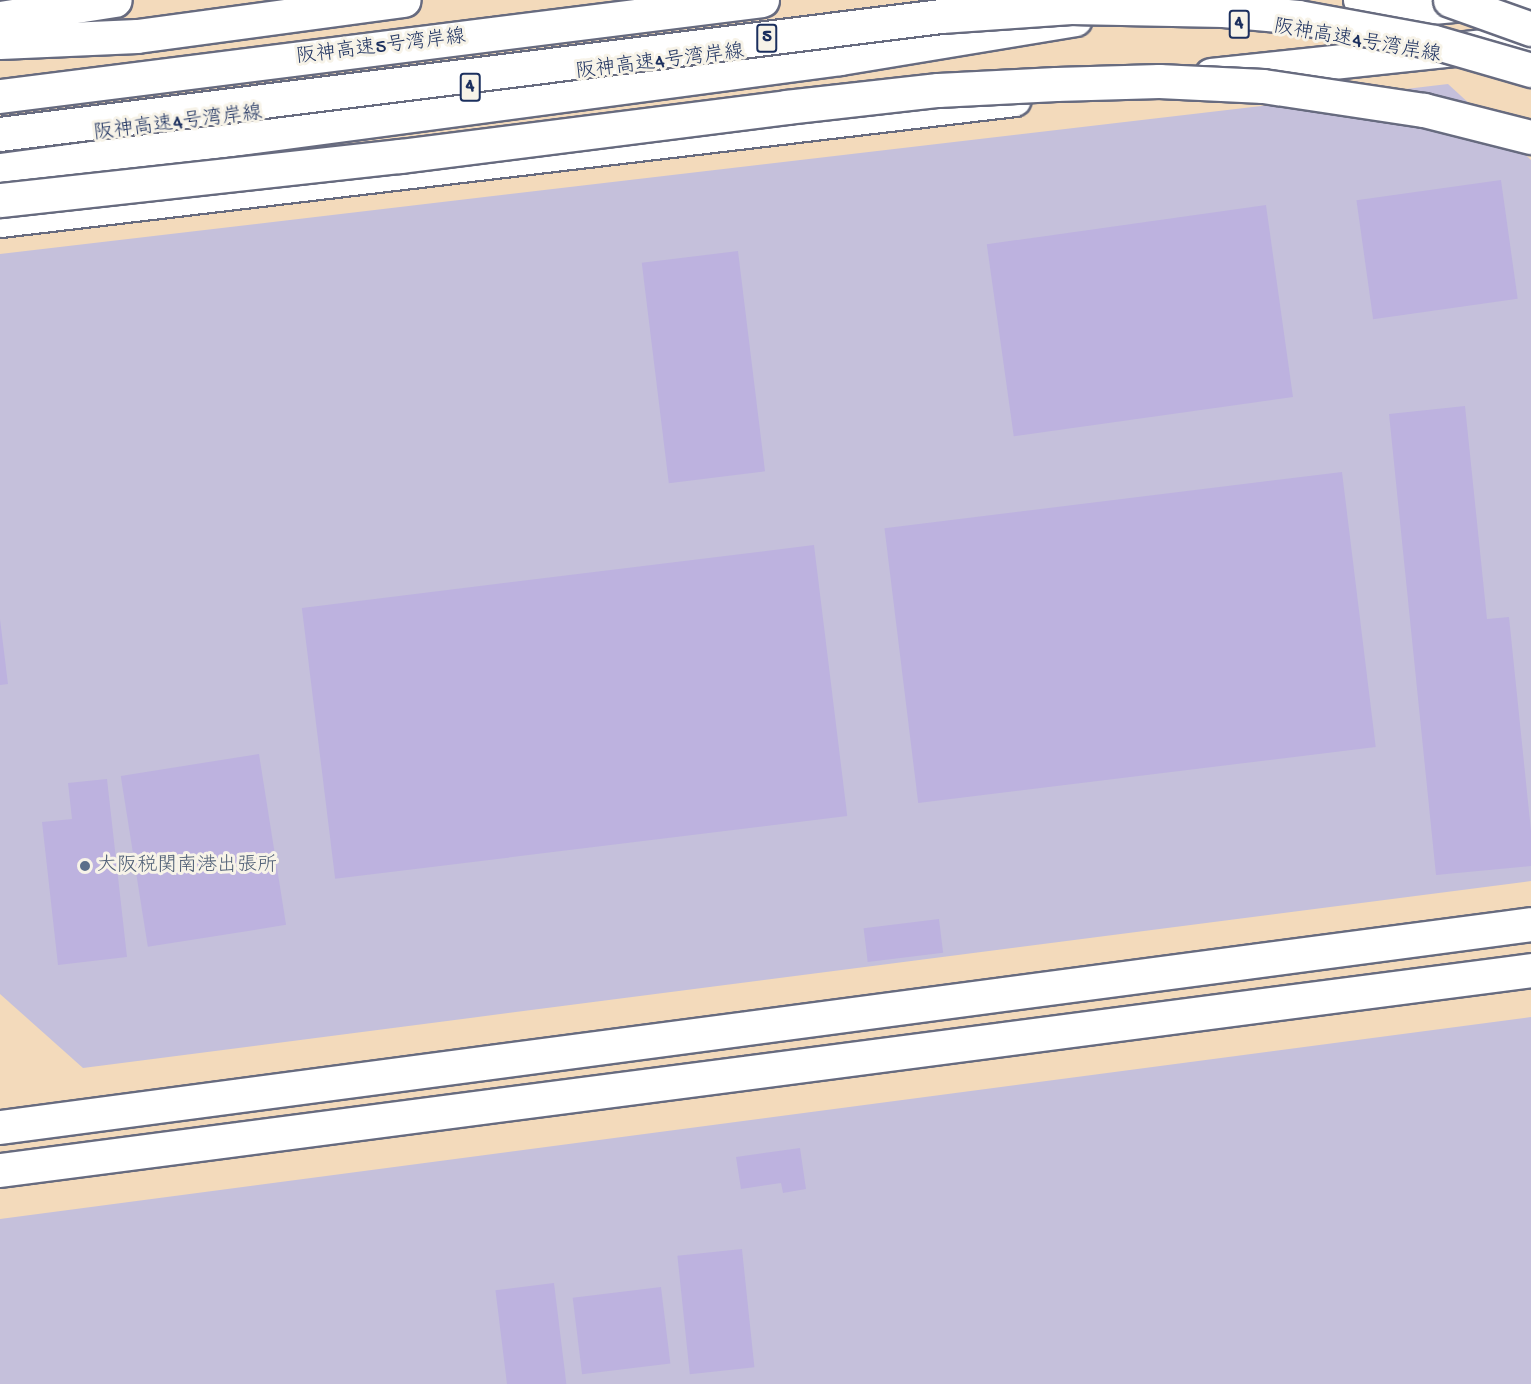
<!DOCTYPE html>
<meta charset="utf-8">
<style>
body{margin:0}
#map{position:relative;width:1531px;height:1384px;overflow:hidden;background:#f3dabb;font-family:"Gochi Hand","Klee One",sans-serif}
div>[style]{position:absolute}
.industrial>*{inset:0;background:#c5c0db}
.building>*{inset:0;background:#bdb2df;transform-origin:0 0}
.roads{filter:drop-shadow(2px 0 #676b7f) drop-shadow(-2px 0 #676b7f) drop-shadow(0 2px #676b7f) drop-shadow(0 -2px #676b7f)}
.street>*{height:30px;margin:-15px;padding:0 15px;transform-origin:15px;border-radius:15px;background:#fff}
.secondary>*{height:33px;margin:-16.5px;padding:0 16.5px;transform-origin:16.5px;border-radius:16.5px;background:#fff}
.highway>*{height:33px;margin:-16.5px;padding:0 16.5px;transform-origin:16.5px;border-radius:16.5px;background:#fff}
.bridges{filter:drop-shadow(2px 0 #676b7f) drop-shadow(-2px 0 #676b7f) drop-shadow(0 2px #676b7f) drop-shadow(0 -2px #676b7f)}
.highway-bridge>*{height:33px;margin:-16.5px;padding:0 16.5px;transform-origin:16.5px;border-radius:16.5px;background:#fff}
.dots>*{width:16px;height:16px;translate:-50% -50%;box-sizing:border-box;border:3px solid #f7f3e8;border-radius:50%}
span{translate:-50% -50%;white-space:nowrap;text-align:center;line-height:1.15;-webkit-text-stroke:6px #f7f3e8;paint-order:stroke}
.shield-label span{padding:2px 4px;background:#f7f3e8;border:2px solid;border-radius:4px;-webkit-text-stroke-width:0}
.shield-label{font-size:18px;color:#1b2f5e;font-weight:700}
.street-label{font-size:20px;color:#1b2f5e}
.service-label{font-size:20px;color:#4e5e75}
.left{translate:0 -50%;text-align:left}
</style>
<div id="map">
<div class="industrial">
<div style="clip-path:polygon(1448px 84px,1531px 160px,1531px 881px,83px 1068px,0 994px,0 254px)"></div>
<div style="clip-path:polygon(1531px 1017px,1531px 1384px,0 1384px,0 1219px)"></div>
</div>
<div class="building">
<div style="left:1501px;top:180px;width:120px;height:146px;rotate:82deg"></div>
<div style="left:1266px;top:205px;width:194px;height:282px;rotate:82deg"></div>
<div style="left:738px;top:251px;width:222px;height:97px;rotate:83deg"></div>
<div style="clip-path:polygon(1465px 406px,1487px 619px,1509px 617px,1531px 831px,1531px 866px,1436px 875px,1389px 414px)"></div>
<div style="left:1342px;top:472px;width:277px;height:461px;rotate:83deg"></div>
<div style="left:814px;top:545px;width:273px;height:516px;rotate:83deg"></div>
<div style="clip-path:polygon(0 619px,8px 684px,0 685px)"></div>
<div style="left:259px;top:754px;width:173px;height:140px;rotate:81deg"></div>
<div style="clip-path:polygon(107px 779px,127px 957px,58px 965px,42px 822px,72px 819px,68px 783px)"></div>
<div style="left:939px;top:919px;width:34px;height:76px;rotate:83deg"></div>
<div style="clip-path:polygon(800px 1148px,806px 1189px,783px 1193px,781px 1183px,741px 1189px,736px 1157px)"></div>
<div style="left:742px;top:1249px;width:119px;height:65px;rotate:84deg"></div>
<div style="left:554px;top:1283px;width:102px;height:59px;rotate:83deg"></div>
<div style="left:661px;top:1287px;width:77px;height:89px;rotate:83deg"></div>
</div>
<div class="roads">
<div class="street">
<div style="left:1359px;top:0;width:53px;rotate:11.9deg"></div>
<div style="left:1411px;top:11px;width:119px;rotate:-5.3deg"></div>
</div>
<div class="secondary">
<div style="left:1529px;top:0;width:14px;rotate:82deg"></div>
<div style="left:1211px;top:75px;width:322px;rotate:-6.1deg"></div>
<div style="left:0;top:220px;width:1021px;rotate:-6.8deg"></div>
<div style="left:0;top:1127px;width:1544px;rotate:-7.55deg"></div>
<div style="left:0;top:1170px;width:1544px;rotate:-7.44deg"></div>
</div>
<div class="highway">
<div style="left:0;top:18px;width:116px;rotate:-8.9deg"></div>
<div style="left:0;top:42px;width:137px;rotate:-2.5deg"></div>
<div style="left:137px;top:36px;width:269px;rotate:-7.7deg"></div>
<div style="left:0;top:96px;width:768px;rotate:-7.18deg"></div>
<div style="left:0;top:170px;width:847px;rotate:-7.59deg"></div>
<div style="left:840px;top:58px;width:238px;rotate:-9.4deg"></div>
</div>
</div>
<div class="bridges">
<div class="highway-bridge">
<div style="left:1450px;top:0;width:86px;rotate:19.7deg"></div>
<div style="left:0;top:134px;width:948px;rotate:-7.15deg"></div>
<div style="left:941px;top:16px;width:130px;rotate:-4deg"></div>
<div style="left:1071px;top:7px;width:152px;rotate:1.1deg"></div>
<div style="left:1223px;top:10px;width:75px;rotate:5.3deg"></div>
<div style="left:1298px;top:17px;width:138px;rotate:10.4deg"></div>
<div style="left:1434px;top:42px;width:101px;rotate:16.1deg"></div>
<div style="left:0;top:200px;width:402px;rotate:-6.3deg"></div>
<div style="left:400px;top:156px;width:389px;rotate:-7.2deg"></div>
<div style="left:786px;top:107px;width:153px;rotate:-6.4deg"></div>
<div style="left:938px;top:90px;width:118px;rotate:-2.9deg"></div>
<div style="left:1056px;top:84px;width:103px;rotate:-1.7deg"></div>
<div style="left:1159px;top:81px;width:104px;rotate:2.8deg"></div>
<div style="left:1263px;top:86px;width:163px;rotate:8.5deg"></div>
<div style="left:1424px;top:110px;width:110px;rotate:14.2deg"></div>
</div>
</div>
<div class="dots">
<div style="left:85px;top:866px;background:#5c6f8a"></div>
</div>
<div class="shield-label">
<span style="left:1239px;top:24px">4</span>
<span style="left:767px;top:38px">5</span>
<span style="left:470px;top:87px">4</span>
</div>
<div class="street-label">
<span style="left:1357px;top:42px;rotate:10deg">阪神高速4号湾岸線</span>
<span style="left:381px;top:48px;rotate:-7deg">阪神高速5号湾岸線</span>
<span style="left:660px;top:63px;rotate:-7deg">阪神高速4号湾岸線</span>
<span style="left:178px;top:124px;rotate:-7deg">阪神高速4号湾岸線</span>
</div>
<div class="service-label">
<span class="left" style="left:97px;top:866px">大阪税関南港出張所</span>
</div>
</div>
